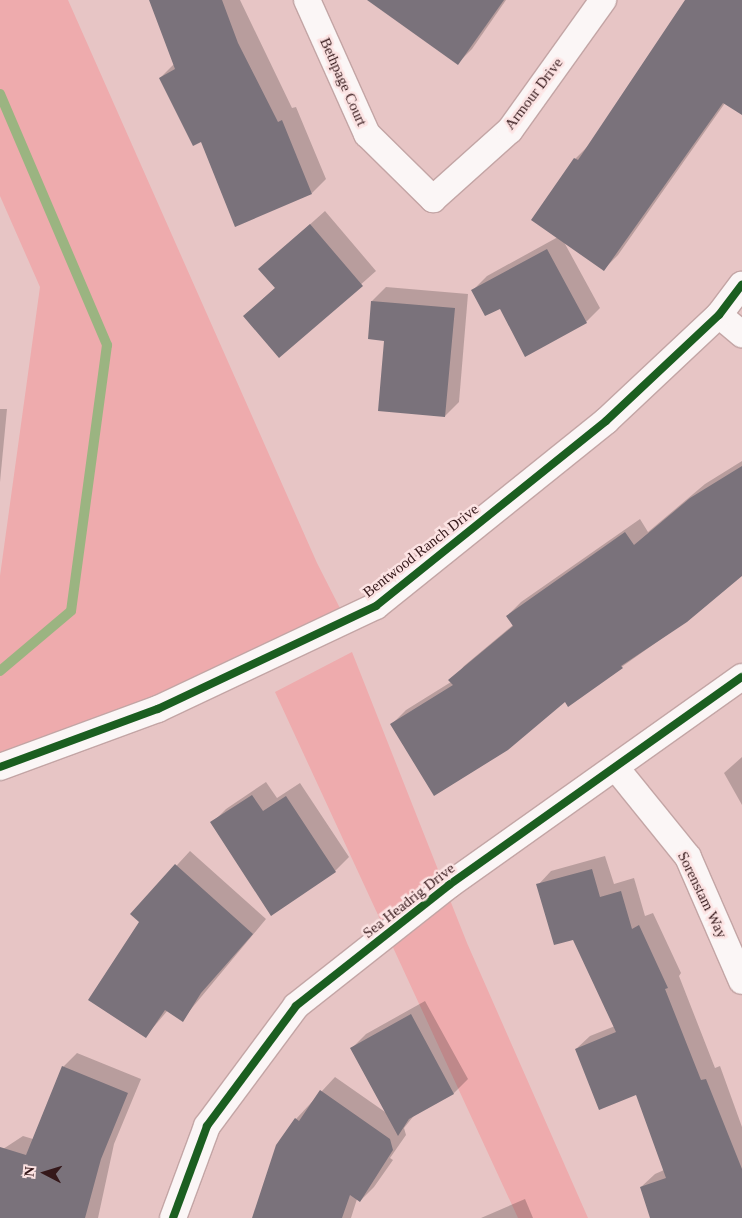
<!DOCTYPE html>
<style>
body{margin:0}
#map{position:relative;width:742px;height:1218px;overflow:hidden;background:#e7c5c5;font-family:Georgia,serif}
div>[style]{position:absolute}
.green>*{inset:0;background:#eeabad}
.shadow>*{inset:0;background:#0003}
.stream>*{height:10px;margin:-5px;padding:0 5px;transform-origin:5px;border-radius:5px;background:#9bb481}
.building>*{inset:0;background:#7a727b}
.roads{filter:drop-shadow(1px 0 #c3a5a5) drop-shadow(-1px 0 #c3a5a5) drop-shadow(0 1px #c3a5a5) drop-shadow(0 -1px #c3a5a5)}
.minor>*{height:26px;margin:-13px;padding:0 13px;transform-origin:13px;border-radius:13px;background:#fbf6f6}
.cycleway>*{height:8px;margin:-4px;padding:0 4px;transform-origin:4px;border-radius:4px;background:#1b5e20}
span{translate:-50% -50%;white-space:nowrap;text-align:center;line-height:1.15;-webkit-text-stroke:5px #fce3e3;paint-order:stroke}
.street-label{font-size:15px;color:#35181a}
.north{position:absolute;left:20px;top:1148px;width:50px;height:50px;-webkit-text-stroke:4px #fce3e3;paint-order:stroke;rotate:275deg;font-size:14px;font-weight:700;line-height:20px;text-align:center;color:#35181a}
.north::after{content:'';display:block;margin:auto;width:18px;height:22px;background:#35181a;clip-path:polygon(50% 0,100% 100%,50% 72%,0 100%)}
</style>
<div id="map">
<div class="green">
<div style="clip-path:polygon(0 0,68px 0,317px 563px,346px 620px,0 767px,0 576px,40px 287px,0 196px)"></div>
<div style="clip-path:polygon(352px 652px,467px 943px,588px 1218px,518px 1218px,275px 692px)"></div>
</div>
<div class="shadow">
<div style="clip-path:polygon(151px 0,240px 0,292px 108px,296px 107px,326px 179px,312px 193px,201px 140px,160px 78px,174px 64px)"></div>
<div style="clip-path:polygon(377px 0,506px 0,472px 49px,458px 63px)"></div>
<div style="clip-path:polygon(687px 0,742px 0,742px 113px,725px 103px,618px 255px,604px 269px,564px 242px,600px 308px,586px 322px,500px 307px,473px 290px,487px 276px,558px 237px,575px 159px,589px 145px)"></div>
<div style="clip-path:polygon(325px 211px,376px 271px,279px 357px,244px 316px,276px 287px,260px 269px)"></div>
<div style="clip-path:polygon(386px 287px,468px 294px,459px 402px,445px 416px,385px 339px,372px 301px)"></div>
<div style="clip-path:polygon(0 409px,7px 409px,0 482px)"></div>
<div style="clip-path:polygon(742px 461px,742px 574px,685px 622px,568px 705px,565px 701px,392px 724px,406px 710px,451px 682px,464px 666px,513px 625px,507px 616px,521px 602px,640px 519px,648px 532px,705px 484px)"></div>
<div style="clip-path:polygon(742px 757px,742px 805px,724px 773px)"></div>
<div style="clip-path:polygon(266px 782px,277px 798px,300px 783px,349px 857px,335px 871px,212px 823px,226px 809px)"></div>
<div style="clip-path:polygon(190px 851px,266px 919px,182px 1020px,168px 1010px,146px 1036px,140px 922px,132px 914px)"></div>
<div style="clip-path:polygon(605px 856px,614px 884px,634px 878px,645px 916px,653px 913px,681px 973px,679px 976px,715px 1068px,720px 1066px,742px 1127px,742px 1218px,652px 1218px,641px 1187px,655px 1174px,664px 1170px,637px 1093px,576px 1049px,590px 1036px,615px 1026px,573px 938px,538px 885px,551px 871px)"></div>
<div style="clip-path:polygon(425px 1001px,468px 1079px,454px 1093px,416px 1113px,404px 1128px,406px 1135px,390px 1158px,393px 1160px,374px 1187px,360px 1201px,357px 1199px,351px 1218px,253px 1218px,296px 1119px,335px 1077px,388px 1114px,352px 1048px,366px 1034px)"></div>
<div style="clip-path:polygon(77px 1053px,141px 1079px,114px 1144px,98px 1218px,0 1218px,0 1151px,23px 1136px,33px 1139px,63px 1067px)"></div>
<div style="clip-path:polygon(525px 1199px,533px 1218px,481px 1218px)"></div>
</div>
<div class="stream">
<div style="left:0;top:94px;width:273px;rotate:66.9deg"></div>
<div style="left:107px;top:345px;width:268px;rotate:97.7deg"></div>
<div style="left:71px;top:611px;width:93px;rotate:139.8deg"></div>
</div>
<div class="building">
<div style="clip-path:polygon(149px 0,222px 0,238px 43px,278px 122px,282px 120px,312px 194px,235px 227px,201px 142px,193px 146px,159px 78px,175px 69px)"></div>
<div style="clip-path:polygon(367px 0,504px 0,458px 65px)"></div>
<div style="clip-path:polygon(685px 0,742px 0,742px 115px,723px 103px,604px 271px,531px 220px,574px 158px,578px 160px)"></div>
<div style="clip-path:polygon(310px 224px,363px 286px,279px 358px,243px 316px,275px 288px,258px 269px)"></div>
<div style="clip-path:polygon(547px 249px,587px 323px,525px 357px,500px 309px,485px 316px,471px 290px)"></div>
<div style="clip-path:polygon(371px 301px,455px 308px,445px 417px,378px 411px,384px 341px,368px 339px)"></div>
<div style="clip-path:polygon(742px 466px,742px 576px,687px 622px,621px 666px,623px 668px,568px 707px,565px 702px,508px 750px,434px 796px,390px 724px,453px 685px,448px 680px,513px 626px,506px 616px,625px 532px,634px 545px,690px 498px)"></div>
<div style="clip-path:polygon(252px 795px,263px 811px,286px 796px,336px 872px,271px 916px,210px 822px)"></div>
<div style="clip-path:polygon(175px 864px,253px 934px,201px 993px,183px 1022px,165px 1010px,146px 1038px,88px 1000px,139px 922px,130px 914px)"></div>
<div style="clip-path:polygon(592px 869px,600px 897px,621px 891px,632px 929px,639px 925px,668px 988px,665px 989px,701px 1080px,706px 1079px,742px 1169px,742px 1218px,650px 1218px,640px 1187px,666px 1178px,636px 1095px,599px 1110px,575px 1049px,616px 1032px,573px 940px,554px 945px,536px 884px)"></div>
<div style="clip-path:polygon(411px 1014px,454px 1094px,409px 1119px,398px 1136px,350px 1048px)"></div>
<div style="clip-path:polygon(62px 1066px,128px 1093px,101px 1159px,85px 1218px,0 1218px,0 1147px,26px 1155px)"></div>
<div style="clip-path:polygon(320px 1090px,390px 1139px,393px 1150px,360px 1202px,350px 1195px,342px 1218px,252px 1218px,276px 1145px,295px 1118px,299px 1121px)"></div>
</div>
<div class="roads">
<div class="minor">
<div style="left:307px;top:0;width:147px;rotate:65.9deg"></div>
<div style="left:367px;top:134px;width:93px;rotate:44.6deg"></div>
<div style="left:433px;top:199px;width:103px;rotate:-41.9deg"></div>
<div style="left:510px;top:130px;width:160px;rotate:-54.4deg"></div>
<div style="left:719px;top:315px;width:30px;rotate:40deg"></div>
<div style="left:0;top:767px;width:168px;rotate:-20.2deg"></div>
<div style="left:158px;top:709px;width:241px;rotate:-25.3deg"></div>
<div style="left:376px;top:606px;width:295px;rotate:-38.8deg"></div>
<div style="left:606px;top:421px;width:155px;rotate:-43.2deg"></div>
<div style="left:719px;top:315px;width:38px;rotate:-53deg"></div>
<div style="left:616px;top:768px;width:114px;rotate:51deg"></div>
<div style="left:688px;top:857px;width:135px;rotate:66.5deg"></div>
<div style="left:173px;top:1218px;width:98px;rotate:-69.7deg"></div>
<div style="left:207px;top:1126px;width:149px;rotate:-53.4deg"></div>
<div style="left:296px;top:1006px;width:195px;rotate:-38.3deg"></div>
<div style="left:449px;top:885px;width:359px;rotate:-35.4deg"></div>
</div>
</div>
<div class="cycleway">
<div style="left:0;top:767px;width:168px;rotate:-20.2deg"></div>
<div style="left:158px;top:709px;width:241px;rotate:-25.3deg"></div>
<div style="left:376px;top:606px;width:295px;rotate:-38.8deg"></div>
<div style="left:606px;top:421px;width:155px;rotate:-43.2deg"></div>
<div style="left:719px;top:315px;width:38px;rotate:-53deg"></div>
<div style="left:173px;top:1218px;width:98px;rotate:-69.7deg"></div>
<div style="left:207px;top:1126px;width:149px;rotate:-53.4deg"></div>
<div style="left:296px;top:1006px;width:195px;rotate:-38.3deg"></div>
<div style="left:449px;top:885px;width:359px;rotate:-35.4deg"></div>
</div>
<div class="street-label">
<span style="left:343px;top:82px;rotate:66deg">Bethpage Court</span>
<span style="left:534px;top:94px;rotate:-53deg">Armour Drive</span>
<span style="left:421px;top:551px;rotate:-38deg">Bentwood Ranch Drive</span>
<span style="left:702px;top:895px;rotate:64deg">Sorenstam Way</span>
<span style="left:409px;top:901px;rotate:-38deg">Sea Headrig Drive</span>
</div>
<div class="north">N</div>
</div>
